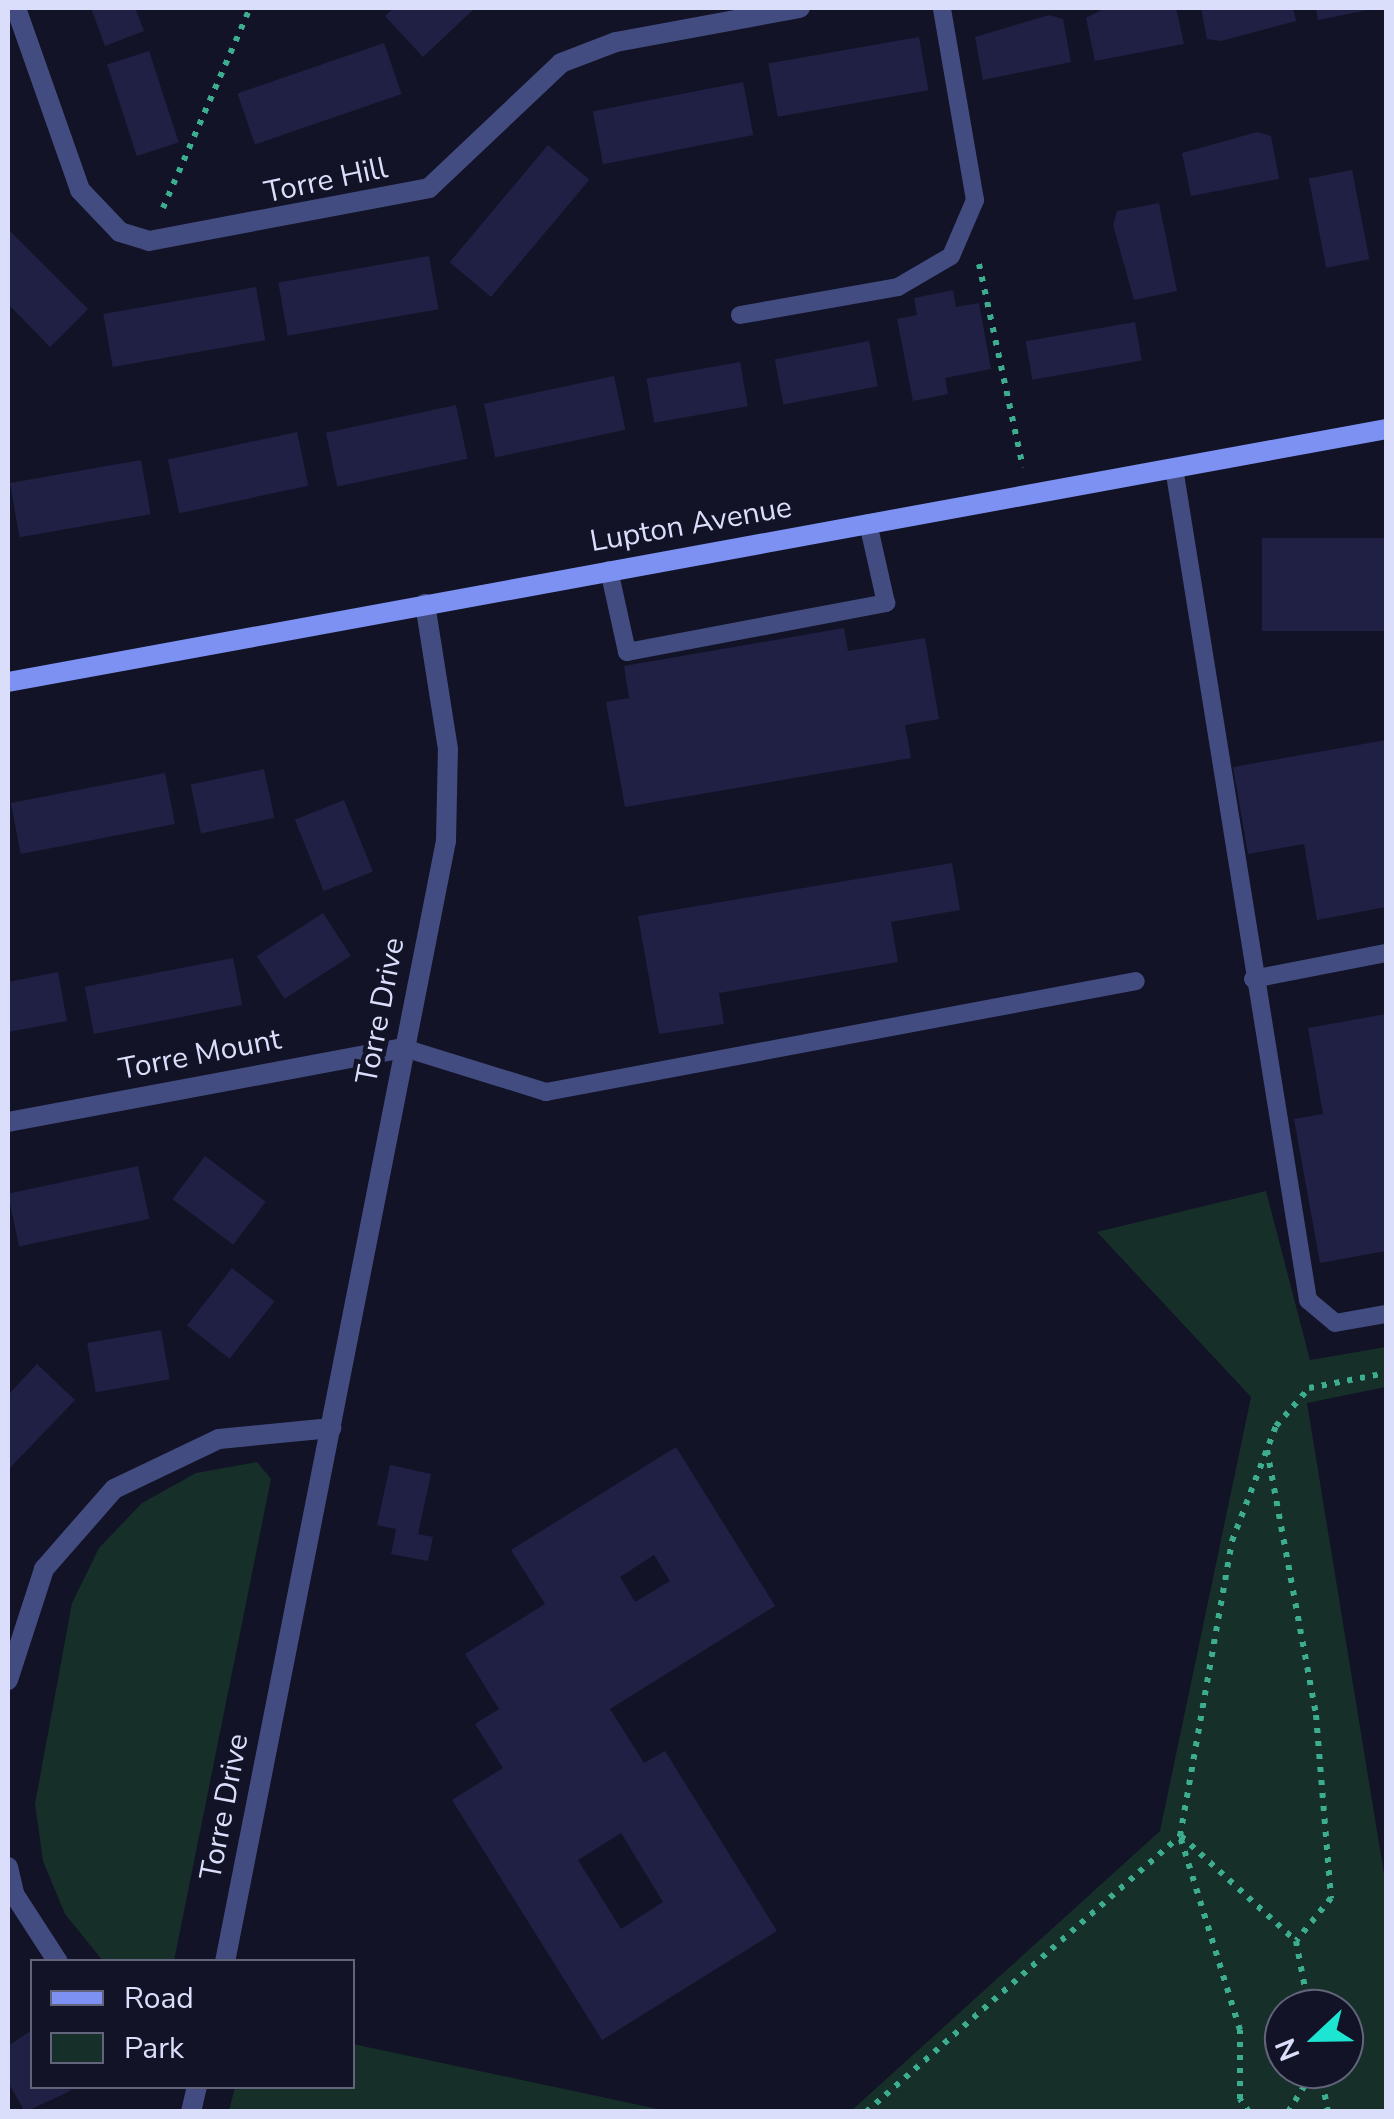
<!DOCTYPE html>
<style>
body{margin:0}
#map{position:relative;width:1394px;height:2119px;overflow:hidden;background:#121326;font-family:"Nunito Sans",sans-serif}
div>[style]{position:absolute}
.green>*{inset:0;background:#162f29}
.building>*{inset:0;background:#202045;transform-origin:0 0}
.path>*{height:6px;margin-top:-3px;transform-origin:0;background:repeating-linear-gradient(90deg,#3dad90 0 5px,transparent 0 13px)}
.lane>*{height:18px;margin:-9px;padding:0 9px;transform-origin:9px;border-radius:9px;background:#434c80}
.street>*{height:20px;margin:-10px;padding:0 10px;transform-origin:10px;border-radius:10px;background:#434c80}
.secondary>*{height:20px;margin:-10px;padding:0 10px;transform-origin:10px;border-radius:10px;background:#7c91f1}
span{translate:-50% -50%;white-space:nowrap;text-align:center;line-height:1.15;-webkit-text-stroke:9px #121326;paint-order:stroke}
.street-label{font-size:30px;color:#dbdefb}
.frame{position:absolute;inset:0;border:10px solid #dbdefb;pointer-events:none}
.legend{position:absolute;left:30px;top:1959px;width:325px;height:130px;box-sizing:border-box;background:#121326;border:2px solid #62647b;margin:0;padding:12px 18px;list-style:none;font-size:30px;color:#dbdefb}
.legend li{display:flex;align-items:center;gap:20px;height:50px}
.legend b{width:50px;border:2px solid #62647b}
.north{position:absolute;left:1264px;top:1989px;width:100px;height:100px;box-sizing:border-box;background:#121326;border:2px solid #62647b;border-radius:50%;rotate:248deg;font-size:28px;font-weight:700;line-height:40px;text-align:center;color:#dbdefb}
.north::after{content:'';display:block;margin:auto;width:35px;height:45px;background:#1ce6d2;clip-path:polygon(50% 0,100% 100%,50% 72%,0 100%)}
</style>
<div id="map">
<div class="green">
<div style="clip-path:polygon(evenodd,1266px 1191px,1310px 1360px,1386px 1347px,1386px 1387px,1307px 1403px,1386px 1886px,1386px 2111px,851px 2111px,1160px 1831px,1251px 1397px,1097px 1232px,1266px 1191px,1284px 2009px,1344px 2009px,1344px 2069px,1284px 2069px,1284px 2009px)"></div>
<div style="clip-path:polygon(257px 1462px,271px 1479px,174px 1961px,103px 1961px,65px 1914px,43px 1861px,35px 1804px,72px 1603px,99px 1548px,142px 1503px,196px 1473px)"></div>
<div style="clip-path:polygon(353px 2044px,667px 2111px,229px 2111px,235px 2087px,352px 2086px)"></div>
</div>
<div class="building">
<div style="clip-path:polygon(91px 8px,135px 8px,144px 31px,105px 46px)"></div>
<div style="clip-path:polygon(394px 8px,475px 8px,423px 57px,385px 16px)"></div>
<div style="clip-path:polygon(1106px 8px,1176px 8px,1184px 44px,1095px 61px,1086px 18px)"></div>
<div style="clip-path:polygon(1201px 8px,1293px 8px,1296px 21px,1221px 41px,1207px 39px)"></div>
<div style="clip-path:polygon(1316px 8px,1373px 8px,1373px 9px,1318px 20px)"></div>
<div style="clip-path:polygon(1049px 15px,1063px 19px,1071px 62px,983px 80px,975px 37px)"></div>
<div style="left:919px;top:37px;width:54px;height:153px;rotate:80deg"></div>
<div style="left:384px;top:43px;width:54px;height:155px;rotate:71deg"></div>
<div style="left:149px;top:51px;width:96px;height:44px;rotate:72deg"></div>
<div style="left:743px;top:82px;width:54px;height:153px;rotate:79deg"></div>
<div style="clip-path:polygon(1257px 132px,1271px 136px,1279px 179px,1191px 196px,1182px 153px)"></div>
<div style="left:548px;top:145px;width:54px;height:153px;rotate:40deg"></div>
<div style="left:1352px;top:170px;width:91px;height:44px;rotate:79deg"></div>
<div style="clip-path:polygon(1159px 203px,1177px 291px,1134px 300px,1113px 225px,1117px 211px)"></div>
<div style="clip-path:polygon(8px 229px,88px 309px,50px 347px,8px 304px)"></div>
<div style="left:429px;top:256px;width:54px;height:153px;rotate:80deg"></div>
<div style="left:256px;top:287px;width:54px;height:155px;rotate:80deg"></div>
<div style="clip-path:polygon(953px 290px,956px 307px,979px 303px,991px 369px,945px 378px,948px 394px,913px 401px,897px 319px,917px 315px,914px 298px)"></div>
<div style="left:1135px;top:322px;width:39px;height:111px;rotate:80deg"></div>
<div style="left:869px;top:341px;width:46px;height:96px;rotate:79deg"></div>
<div style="left:740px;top:362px;width:45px;height:95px;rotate:80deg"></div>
<div style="left:614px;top:376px;width:55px;height:133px;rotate:78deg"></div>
<div style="left:456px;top:405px;width:55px;height:133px;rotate:78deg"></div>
<div style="left:297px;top:432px;width:55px;height:132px;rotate:78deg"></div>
<div style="left:141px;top:460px;width:55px;height:133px;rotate:80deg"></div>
<div style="left:1386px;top:538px;width:93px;height:124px;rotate:90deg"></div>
<div style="clip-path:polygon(844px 628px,848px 651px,925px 638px,939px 719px,905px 725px,911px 758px,625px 807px,606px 702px,629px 698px,624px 666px)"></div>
<div style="clip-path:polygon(1386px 740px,1386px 907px,1317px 920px,1304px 844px,1248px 854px,1233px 767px)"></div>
<div style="left:264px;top:769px;width:50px;height:75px;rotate:78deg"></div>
<div style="left:165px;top:773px;width:52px;height:157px;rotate:79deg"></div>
<div style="left:344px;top:800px;width:77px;height:53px;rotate:68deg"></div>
<div style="clip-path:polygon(952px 863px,960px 910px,891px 922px,898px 962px,719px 993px,724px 1024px,659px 1034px,638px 916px)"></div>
<div style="left:323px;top:913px;width:51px;height:79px;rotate:57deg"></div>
<div style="left:233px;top:958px;width:48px;height:151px;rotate:79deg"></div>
<div style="clip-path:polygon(58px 972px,67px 1021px,8px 1032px,8px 982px)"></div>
<div style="clip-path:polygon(1386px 1014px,1386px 1251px,1320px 1263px,1294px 1119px,1323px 1114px,1308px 1028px)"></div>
<div style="left:205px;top:1156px;width:76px;height:54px;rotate:37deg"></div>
<div style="left:138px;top:1166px;width:54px;height:133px;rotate:78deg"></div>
<div style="left:232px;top:1268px;width:54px;height:73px;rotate:38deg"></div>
<div style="left:161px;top:1330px;width:50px;height:75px;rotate:80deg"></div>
<div style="clip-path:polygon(37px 1364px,75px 1400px,8px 1470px,8px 1395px)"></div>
<div style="clip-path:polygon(evenodd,676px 1447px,775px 1606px,610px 1709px,644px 1763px,665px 1751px,777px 1931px,602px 2040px,452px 1800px,503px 1768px,475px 1724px,499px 1709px,465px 1654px,545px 1604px,511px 1550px,676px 1447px,654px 1555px,670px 1581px,635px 1602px,620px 1577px,654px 1555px,676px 1447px,621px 1833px,663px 1902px,621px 1929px,578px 1860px,621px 1833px)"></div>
<div style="clip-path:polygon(390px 1465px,431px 1474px,418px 1534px,433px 1537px,428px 1561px,391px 1554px,396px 1529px,377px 1525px)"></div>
<div style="clip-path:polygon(32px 2030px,32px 2086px,72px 2090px,25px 2112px,8px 2082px,8px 2046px)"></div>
</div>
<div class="path">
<div style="left:163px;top:208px;width:218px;rotate:-66.5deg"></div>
<div style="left:979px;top:264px;width:208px;rotate:77.8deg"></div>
<div style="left:1267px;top:1450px;width:269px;rotate:79.5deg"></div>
<div style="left:1316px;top:1715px;width:184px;rotate:85.3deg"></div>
<div style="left:1331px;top:1898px;width:55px;rotate:129.1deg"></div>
<div style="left:1181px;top:1836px;width:156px;rotate:42.4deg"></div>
<div style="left:1296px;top:1941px;width:69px;rotate:79.2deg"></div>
<div style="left:1344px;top:2050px;width:17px;rotate:-25deg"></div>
<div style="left:1320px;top:2069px;width:44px;rotate:79.5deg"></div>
<div style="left:866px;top:2112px;width:418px;rotate:-41.3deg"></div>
<div style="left:1249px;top:2112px;width:16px;rotate:-125deg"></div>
<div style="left:1240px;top:2099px;width:69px;rotate:-90deg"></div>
<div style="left:1240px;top:2030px;width:203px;rotate:-107.2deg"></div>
<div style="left:1180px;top:1836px;width:300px;rotate:-80deg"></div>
<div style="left:1232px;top:1541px;width:123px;rotate:-69.1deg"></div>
<div style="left:1276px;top:1426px;width:50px;rotate:-49deg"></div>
<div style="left:1309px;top:1388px;width:78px;rotate:-11deg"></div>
<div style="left:1288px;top:2112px;width:51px;rotate:-57.9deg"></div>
</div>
<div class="lane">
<div style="left:740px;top:315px;width:160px;rotate:-10deg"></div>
<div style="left:898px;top:287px;width:61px;rotate:-30.3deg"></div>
<div style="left:951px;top:256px;width:61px;rotate:-66.8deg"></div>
<div style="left:975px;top:200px;width:195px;rotate:-99.8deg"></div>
<div style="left:1174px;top:468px;width:843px;rotate:80.85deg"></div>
<div style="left:1308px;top:1300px;width:35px;rotate:40deg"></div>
<div style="left:1335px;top:1323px;width:52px;rotate:-10deg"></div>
<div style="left:609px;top:570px;width:84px;rotate:77.6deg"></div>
<div style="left:627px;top:652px;width:264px;rotate:-10.7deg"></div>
<div style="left:886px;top:603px;width:82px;rotate:-102.7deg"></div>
<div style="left:1253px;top:979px;width:136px;rotate:-11.1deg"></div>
<div style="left:404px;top:1048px;width:149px;rotate:17.2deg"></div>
<div style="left:546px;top:1092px;width:600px;rotate:-10.65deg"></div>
</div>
<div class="street">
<div style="left:16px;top:8px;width:193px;rotate:70.6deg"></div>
<div style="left:80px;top:190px;width:58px;rotate:46.4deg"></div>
<div style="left:120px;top:232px;width:30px;rotate:17deg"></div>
<div style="left:149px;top:241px;width:285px;rotate:-10.7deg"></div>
<div style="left:429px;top:188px;width:182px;rotate:-43.4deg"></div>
<div style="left:561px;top:63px;width:59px;rotate:-20.9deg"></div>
<div style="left:616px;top:42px;width:187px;rotate:-10.5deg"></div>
<div style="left:8px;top:1122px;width:403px;rotate:-10.6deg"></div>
<div style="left:8px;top:1680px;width:117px;rotate:-72deg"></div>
<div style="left:44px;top:1569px;width:106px;rotate:-48.8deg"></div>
<div style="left:114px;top:1489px;width:116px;rotate:-25.5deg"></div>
<div style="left:219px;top:1439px;width:113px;rotate:-5.6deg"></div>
<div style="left:8px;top:1867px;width:28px;rotate:77deg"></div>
<div style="left:14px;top:1894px;width:81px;rotate:57.1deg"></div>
<div style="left:225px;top:1962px;width:1143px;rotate:-78.85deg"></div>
<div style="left:446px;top:841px;width:92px;rotate:-88.8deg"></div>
<div style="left:448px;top:749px;width:147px;rotate:-99deg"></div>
<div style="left:191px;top:2112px;width:27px;rotate:-77deg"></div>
</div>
<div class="secondary">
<div style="left:8px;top:682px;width:1401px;rotate:-10.4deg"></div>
</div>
<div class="street-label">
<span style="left:326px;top:181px;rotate:-12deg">Torre Hill</span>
<span style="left:691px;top:525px;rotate:-10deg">Lupton Avenue</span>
<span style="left:381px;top:1011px;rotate:-79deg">Torre Drive</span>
<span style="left:200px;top:1055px;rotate:-11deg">Torre Mount</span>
<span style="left:225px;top:1807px;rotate:-79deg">Torre Drive</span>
</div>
<div class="frame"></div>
<ul class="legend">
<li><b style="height:12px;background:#7c91f1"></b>Road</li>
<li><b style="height:28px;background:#162f29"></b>Park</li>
</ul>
<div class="north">N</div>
</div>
